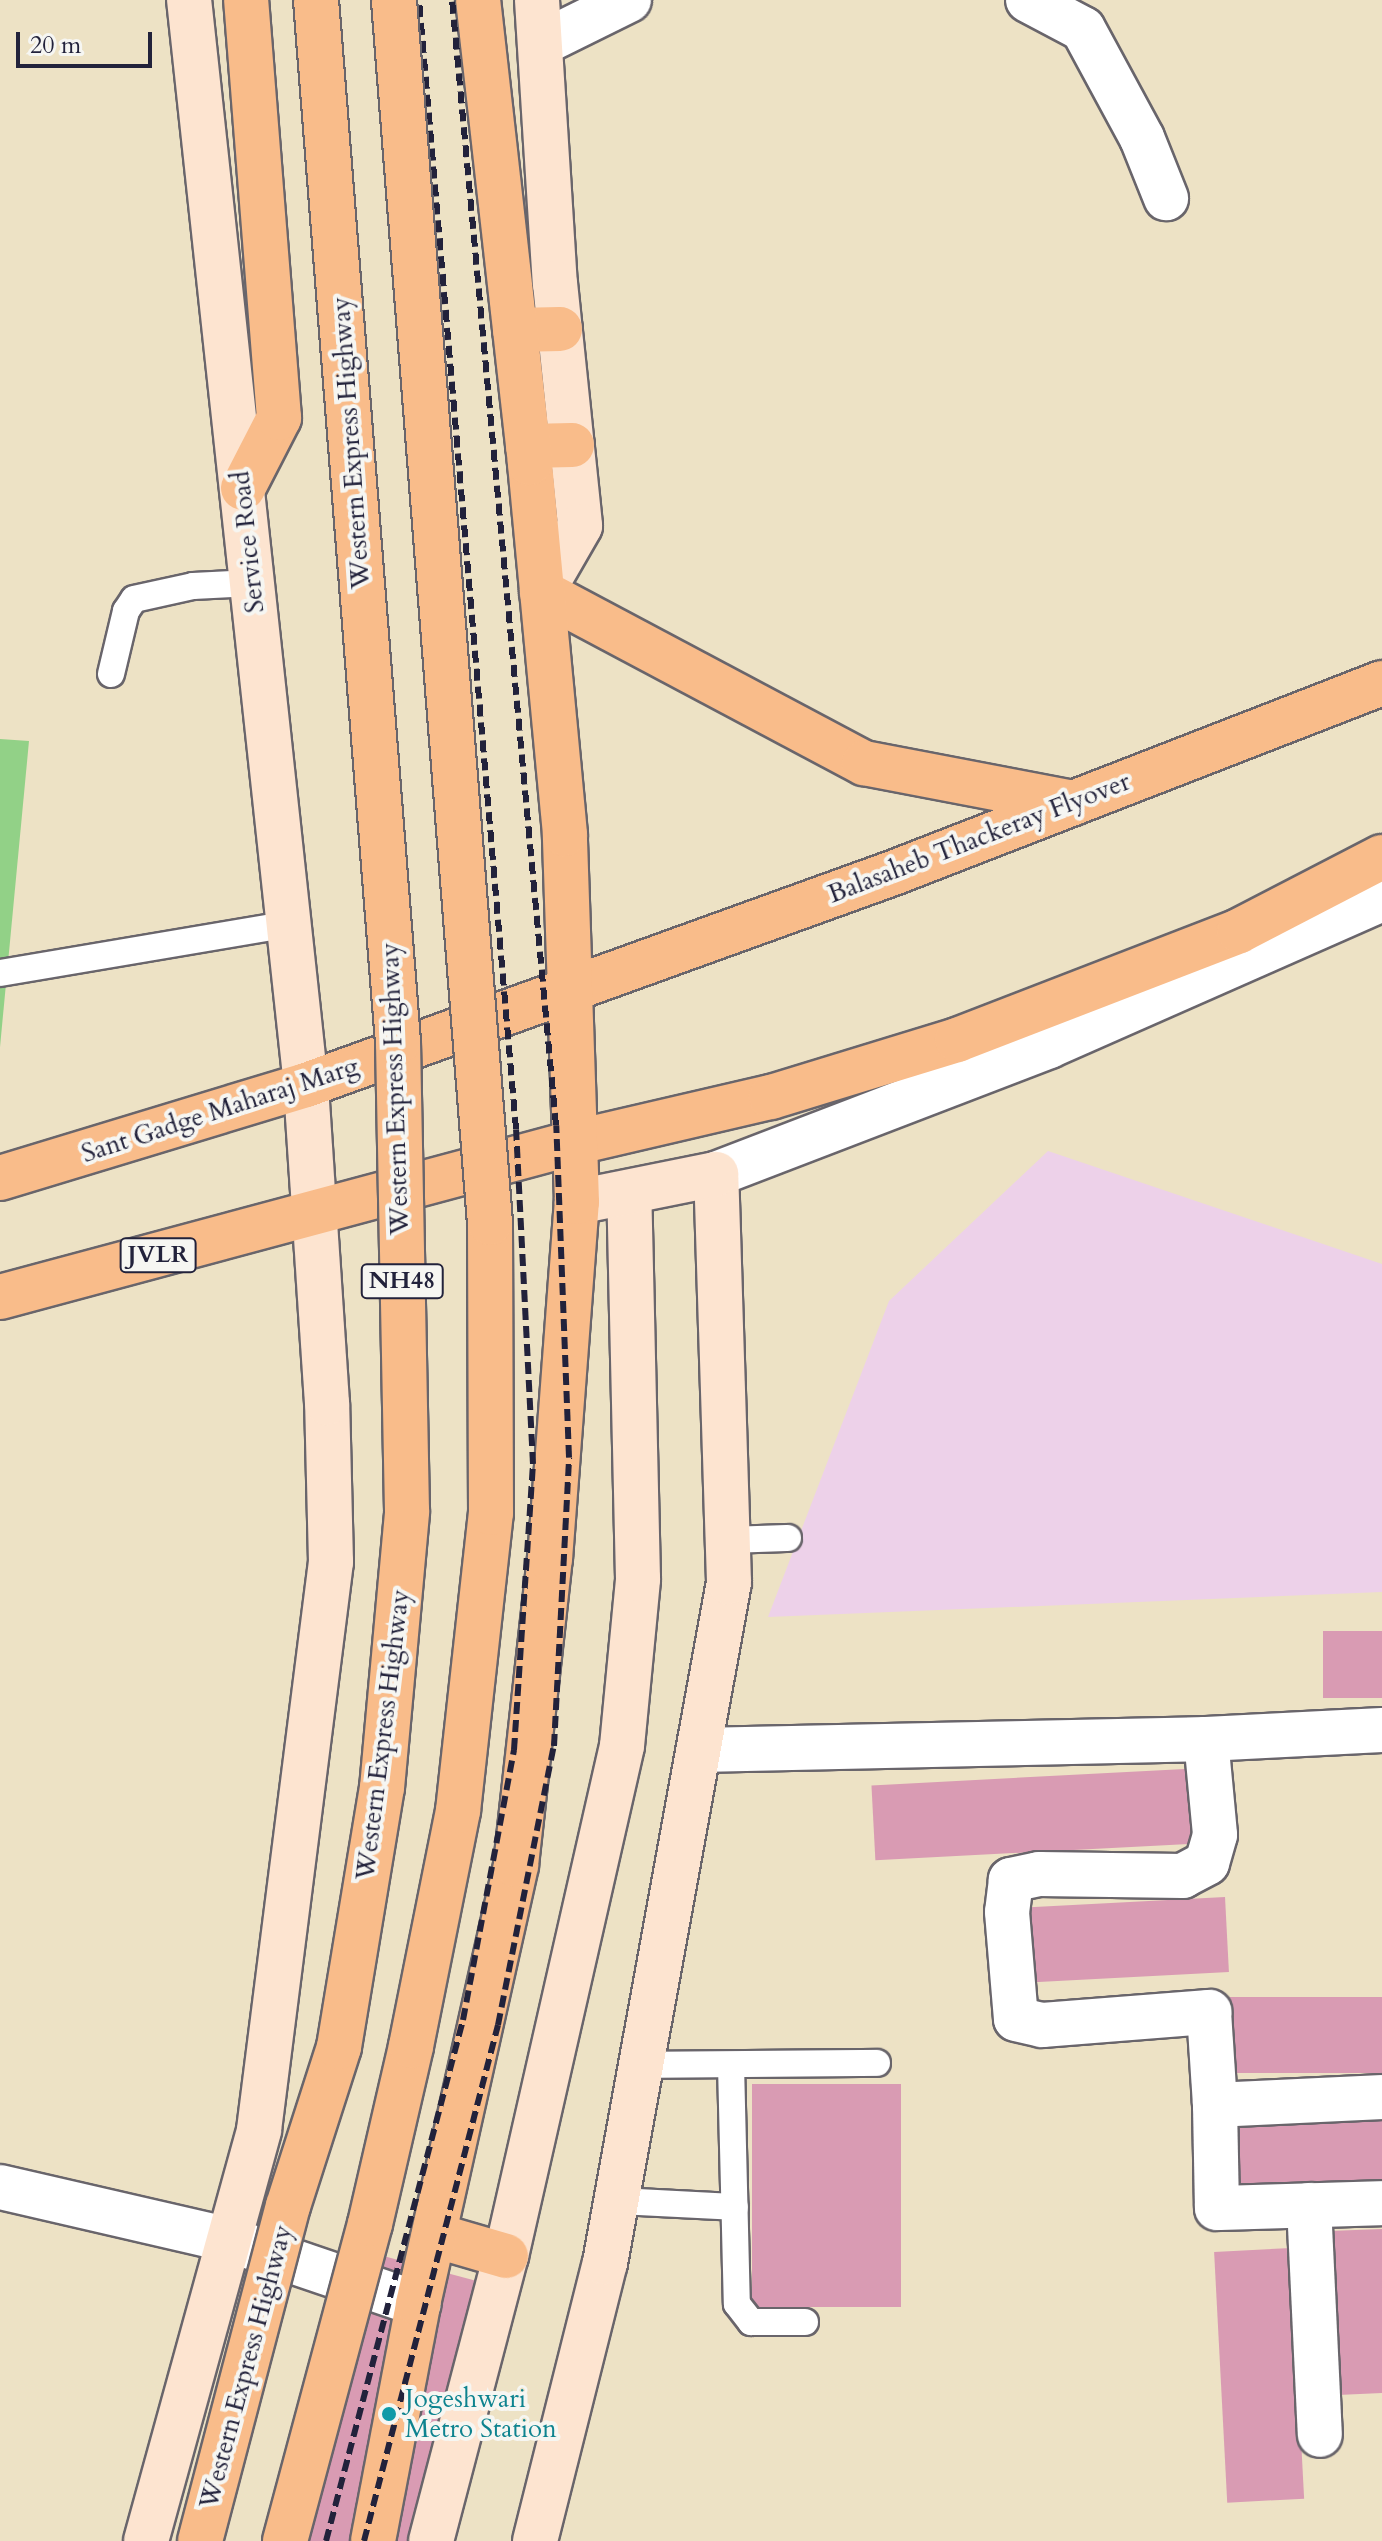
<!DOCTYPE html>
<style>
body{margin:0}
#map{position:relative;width:1382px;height:2541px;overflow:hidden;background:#ede2c5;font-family:Cardo,serif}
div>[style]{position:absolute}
.built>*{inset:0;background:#edd1e9}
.green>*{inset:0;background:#92d187}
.building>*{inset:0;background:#d99bb3;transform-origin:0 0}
.roads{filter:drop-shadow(2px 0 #69656b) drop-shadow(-2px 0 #69656b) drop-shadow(0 2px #69656b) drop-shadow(0 -2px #69656b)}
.lane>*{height:26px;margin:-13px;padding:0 13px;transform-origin:13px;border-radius:13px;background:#fff}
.street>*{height:44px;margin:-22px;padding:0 22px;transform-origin:22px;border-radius:22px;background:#fff}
.secondary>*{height:44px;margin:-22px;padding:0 22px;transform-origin:22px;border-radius:22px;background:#fde4d0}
.primary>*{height:44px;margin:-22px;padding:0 22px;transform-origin:22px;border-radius:22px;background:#f9bc8a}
.highway>*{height:44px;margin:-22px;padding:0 22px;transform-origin:22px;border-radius:22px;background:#f9bc8a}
.rail>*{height:6px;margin-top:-3px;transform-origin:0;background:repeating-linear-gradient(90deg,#22223b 0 12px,transparent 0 18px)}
.bridges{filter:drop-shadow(2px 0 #69656b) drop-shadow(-2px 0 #69656b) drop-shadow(0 2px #69656b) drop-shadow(0 -2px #69656b)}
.highway-bridge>*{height:44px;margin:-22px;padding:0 22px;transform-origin:22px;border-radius:22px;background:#f9bc8a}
.dots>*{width:22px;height:22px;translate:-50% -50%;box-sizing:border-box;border:4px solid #f6f6f2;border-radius:50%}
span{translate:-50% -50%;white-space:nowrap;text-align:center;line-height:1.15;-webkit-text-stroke:8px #f6f6f2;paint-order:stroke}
.shield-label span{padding:2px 6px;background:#f6f6f2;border:2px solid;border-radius:6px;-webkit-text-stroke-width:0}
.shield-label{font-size:24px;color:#22223b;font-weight:700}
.street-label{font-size:26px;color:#22223b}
.culture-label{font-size:26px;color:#0d838f}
.left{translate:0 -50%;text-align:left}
.scale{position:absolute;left:16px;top:32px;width:136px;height:36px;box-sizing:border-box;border:4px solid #22223b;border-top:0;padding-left:10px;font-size:24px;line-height:28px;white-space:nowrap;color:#22223b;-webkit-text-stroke:6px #f6f6f2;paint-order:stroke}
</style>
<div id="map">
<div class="built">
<div style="clip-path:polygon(1048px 1151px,1382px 1264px,1382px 1592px,768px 1617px,889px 1301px)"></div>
</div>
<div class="green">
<div style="clip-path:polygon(0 739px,29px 741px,0 1047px)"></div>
</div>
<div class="building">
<div style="left:1382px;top:1631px;width:67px;height:59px;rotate:90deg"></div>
<div style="left:1204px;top:1768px;width:75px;height:333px;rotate:87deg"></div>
<div style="left:1225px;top:1897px;width:75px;height:205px;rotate:87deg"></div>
<div style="left:1382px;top:1997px;width:76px;height:162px;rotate:90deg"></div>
<div style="left:901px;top:2084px;width:223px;height:149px;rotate:90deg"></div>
<div style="left:1382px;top:2115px;width:76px;height:156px;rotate:90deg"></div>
<div style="clip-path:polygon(1382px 2229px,1382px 2393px,1338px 2395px,1329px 2231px)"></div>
<div style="left:1291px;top:2248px;width:251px;height:77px;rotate:87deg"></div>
<div style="left:361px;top:2250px;width:142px;height:302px;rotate:15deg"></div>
</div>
<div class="roads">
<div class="lane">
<div style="left:111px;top:674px;width:65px;rotate:-76.6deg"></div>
<div style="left:126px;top:611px;width:14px;rotate:-56deg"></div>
<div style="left:134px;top:599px;width:60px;rotate:-12.4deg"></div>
<div style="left:193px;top:586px;width:59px;rotate:-2.9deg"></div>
<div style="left:0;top:973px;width:293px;rotate:-9.6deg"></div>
<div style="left:727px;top:1540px;width:61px;rotate:-1.9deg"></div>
<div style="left:642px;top:2065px;width:235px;rotate:-0.5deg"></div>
<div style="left:731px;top:2065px;width:239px;rotate:88.6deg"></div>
<div style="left:737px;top:2304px;width:23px;rotate:52deg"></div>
<div style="left:751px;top:2322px;width:54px"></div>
<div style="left:617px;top:2201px;width:118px;rotate:2.9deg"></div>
</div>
<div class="street">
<div style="left:1028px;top:0;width:62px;rotate:27.8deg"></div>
<div style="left:1083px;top:29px;width:124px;rotate:61.6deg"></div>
<div style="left:1142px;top:138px;width:65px;rotate:68.2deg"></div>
<div style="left:542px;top:43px;width:97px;rotate:-26.3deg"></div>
<div style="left:716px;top:1174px;width:357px;rotate:-21deg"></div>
<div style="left:1049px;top:1046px;width:364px;rotate:-23.8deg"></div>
<div style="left:1206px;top:1739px;width:96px;rotate:84.6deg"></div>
<div style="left:1215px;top:1835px;width:29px;rotate:106deg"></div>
<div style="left:1207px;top:1863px;width:27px;rotate:152deg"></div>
<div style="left:1183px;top:1876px;width:144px;rotate:-179.2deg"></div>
<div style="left:1039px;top:1874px;width:29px;rotate:168deg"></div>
<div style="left:1011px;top:1880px;width:32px;rotate:97deg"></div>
<div style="left:1007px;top:1912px;width:107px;rotate:85.2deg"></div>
<div style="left:1016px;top:2019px;width:27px;rotate:13deg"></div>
<div style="left:1042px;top:2025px;width:168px;rotate:-4.5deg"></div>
<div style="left:1209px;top:2012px;width:93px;rotate:86.3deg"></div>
<div style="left:1215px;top:2105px;width:167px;rotate:-2.7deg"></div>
<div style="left:699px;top:1750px;width:507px;rotate:-1.24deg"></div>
<div style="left:1206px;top:1739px;width:176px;rotate:-2.9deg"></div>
<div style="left:1215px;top:2105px;width:103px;rotate:88.9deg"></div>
<div style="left:1217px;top:2208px;width:165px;rotate:-1.7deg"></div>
<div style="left:0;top:2187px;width:236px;rotate:13deg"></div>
<div style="left:230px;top:2240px;width:199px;rotate:18.8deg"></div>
<div style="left:1309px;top:2205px;width:230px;rotate:87.3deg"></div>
</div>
<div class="secondary">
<div style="left:537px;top:0;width:284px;rotate:86.4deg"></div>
<div style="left:555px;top:283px;width:244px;rotate:84.1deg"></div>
<div style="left:580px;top:526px;width:76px;rotate:119.9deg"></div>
<div style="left:146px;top:2541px;width:426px;rotate:-74.6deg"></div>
<div style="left:259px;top:2130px;width:573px;rotate:-82.78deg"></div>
<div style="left:331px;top:1562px;width:159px;rotate:-91.4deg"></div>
<div style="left:327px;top:1403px;width:319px;rotate:-93.8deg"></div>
<div style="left:306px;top:1085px;width:1091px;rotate:-96.15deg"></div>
<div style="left:431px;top:2541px;width:295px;rotate:-75.3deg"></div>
<div style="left:506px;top:2256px;width:523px;rotate:-77.19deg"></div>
<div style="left:622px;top:1746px;width:168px;rotate:-84.5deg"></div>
<div style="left:638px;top:1579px;width:387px;rotate:-91.3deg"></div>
<div style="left:535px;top:2541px;width:287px;rotate:-75.9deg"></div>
<div style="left:605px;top:2263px;width:692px;rotate:-79.68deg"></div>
<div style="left:729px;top:1582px;width:408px;rotate:-91.8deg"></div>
<div style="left:716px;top:1174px;width:142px;rotate:168.6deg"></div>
</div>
<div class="primary">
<div style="left:542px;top:592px;width:365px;rotate:28deg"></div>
<div style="left:864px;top:763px;width:213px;rotate:10.8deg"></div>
<div style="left:0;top:1178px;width:320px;rotate:-16.9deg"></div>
<div style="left:306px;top:1085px;width:624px;rotate:-19.86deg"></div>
<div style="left:893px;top:873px;width:525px;rotate:-21.23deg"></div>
<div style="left:0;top:1297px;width:597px;rotate:-15.04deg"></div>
<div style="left:577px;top:1142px;width:199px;rotate:-13.1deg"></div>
<div style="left:771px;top:1097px;width:195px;rotate:-17deg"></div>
<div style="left:957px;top:1040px;width:302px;rotate:-21.1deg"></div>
<div style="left:1239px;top:931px;width:161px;rotate:-27.4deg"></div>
</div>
<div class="highway">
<div style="left:515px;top:330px;width:45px;rotate:-1.3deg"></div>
<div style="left:528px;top:446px;width:44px;rotate:-1.3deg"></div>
<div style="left:243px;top:488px;width:79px;rotate:-62.8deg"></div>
<div style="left:279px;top:418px;width:419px;rotate:-94.5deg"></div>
<div style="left:434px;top:2235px;width:75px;rotate:16.3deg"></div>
<div style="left:373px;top:2541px;width:241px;rotate:-79.2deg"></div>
<div style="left:418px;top:2304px;width:450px;rotate:-77.4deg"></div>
<div style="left:516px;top:1865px;width:308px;rotate:-83.7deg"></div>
<div style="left:550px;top:1559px;width:358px;rotate:-85.7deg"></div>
<div style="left:577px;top:1202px;width:368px;rotate:-91.9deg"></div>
<div style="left:565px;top:834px;width:373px;rotate:-95.4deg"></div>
<div style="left:530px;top:463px;width:466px;rotate:-96.4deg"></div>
</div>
</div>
<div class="rail">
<div style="left:326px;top:2541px;width:539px;rotate:-75.27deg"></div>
<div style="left:463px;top:2020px;width:275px;rotate:-79.3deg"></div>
<div style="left:514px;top:1750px;width:287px;rotate:-86.2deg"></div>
<div style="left:533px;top:1464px;width:335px;rotate:-92.9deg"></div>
<div style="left:516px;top:1129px;width:1133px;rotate:-94.91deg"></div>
<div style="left:364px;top:2541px;width:533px;rotate:-75.44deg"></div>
<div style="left:498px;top:2025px;width:285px;rotate:-78.7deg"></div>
<div style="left:554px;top:1746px;width:289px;rotate:-87deg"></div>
<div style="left:569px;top:1457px;width:332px;rotate:-92.2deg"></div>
<div style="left:556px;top:1125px;width:1130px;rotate:-95.28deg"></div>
</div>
<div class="bridges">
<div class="highway-bridge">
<div style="left:200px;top:2541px;width:346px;rotate:-75.3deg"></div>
<div style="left:288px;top:2206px;width:167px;rotate:-72.2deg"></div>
<div style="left:339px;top:2047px;width:263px;rotate:-80.6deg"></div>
<div style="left:382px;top:1788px;width:278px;rotate:-84.8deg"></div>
<div style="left:407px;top:1511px;width:469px;rotate:-91.1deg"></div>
<div style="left:398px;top:1042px;width:1045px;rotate:-94.5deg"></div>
<div style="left:285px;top:2541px;width:328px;rotate:-75deg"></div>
<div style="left:370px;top:2224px;width:183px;rotate:-77deg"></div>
<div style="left:411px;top:2046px;width:240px;rotate:-78.7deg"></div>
<div style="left:458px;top:1811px;width:300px;rotate:-83.7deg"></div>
<div style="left:491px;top:1513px;width:290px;rotate:-90.2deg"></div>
<div style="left:490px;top:1223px;width:1227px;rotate:-94.49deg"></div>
</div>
</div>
<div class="dots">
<div style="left:389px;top:2414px;background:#0f9aa8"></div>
</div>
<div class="shield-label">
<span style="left:158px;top:1255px">JVLR</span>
<span style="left:402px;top:1281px">NH48</span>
</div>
<div class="street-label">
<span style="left:351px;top:443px;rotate:-94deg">Western Express Highway</span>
<span style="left:248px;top:542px;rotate:-96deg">Service Road</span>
<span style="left:979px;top:838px;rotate:-21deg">Balasaheb Thackeray Flyover</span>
<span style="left:395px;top:1089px;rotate:-92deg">Western Express Highway</span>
<span style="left:220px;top:1110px;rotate:-18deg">Sant Gadge Maharaj Marg</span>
<span style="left:383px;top:1735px;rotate:-83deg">Western Express Highway</span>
<span style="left:246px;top:2367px;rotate:-75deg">Western Express Highway</span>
</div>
<div class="culture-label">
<span class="left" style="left:405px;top:2414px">Jogeshwari<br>Metro Station</span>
</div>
<div class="scale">20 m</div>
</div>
